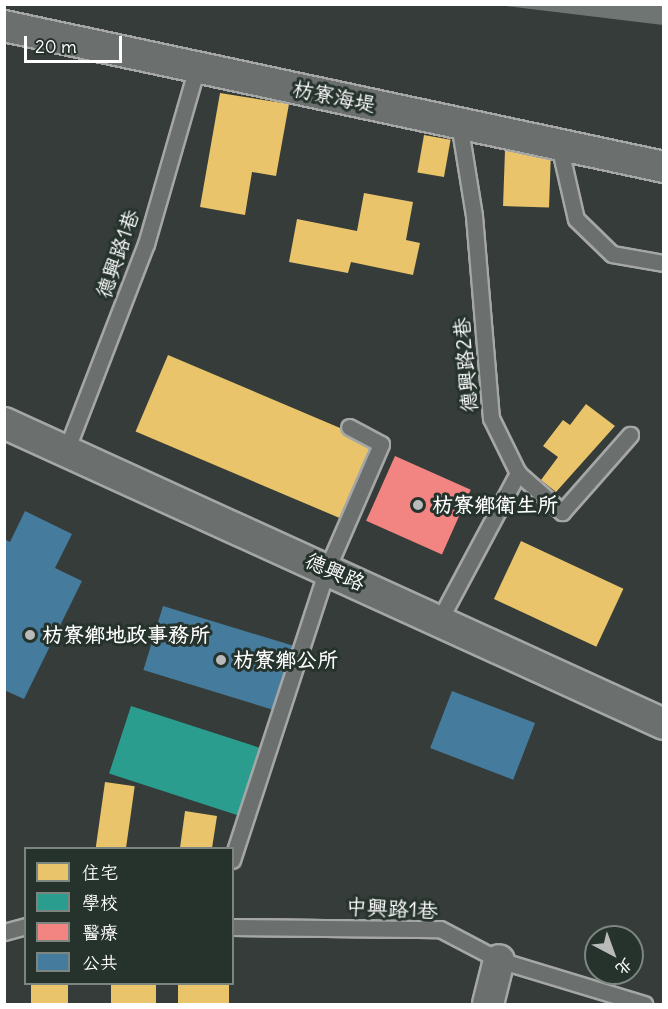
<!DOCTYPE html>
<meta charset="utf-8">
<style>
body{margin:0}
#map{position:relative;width:668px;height:1009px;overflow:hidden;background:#363c39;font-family:Delius,"LXGW WenKai TC",sans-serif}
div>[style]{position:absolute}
.water>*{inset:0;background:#6e7572}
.homes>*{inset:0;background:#e9c46a;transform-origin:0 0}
.schools>*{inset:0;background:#2a9d8f;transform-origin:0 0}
.health>*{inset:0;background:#f28482;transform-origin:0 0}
.public>*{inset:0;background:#457b9d;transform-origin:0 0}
.roads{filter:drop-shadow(2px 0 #a5a7a6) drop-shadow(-2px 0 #a5a7a6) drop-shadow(0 2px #a5a7a6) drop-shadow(0 -2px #a5a7a6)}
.lane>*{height:15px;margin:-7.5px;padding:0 7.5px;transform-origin:7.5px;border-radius:7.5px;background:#6b6f6d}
.street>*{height:30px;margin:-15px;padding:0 15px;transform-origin:15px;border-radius:15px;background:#6b6f6d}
.dots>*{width:16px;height:16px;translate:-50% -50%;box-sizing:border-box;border:3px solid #26332d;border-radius:50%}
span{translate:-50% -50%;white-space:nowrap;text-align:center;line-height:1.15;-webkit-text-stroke:6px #26332d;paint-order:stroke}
.street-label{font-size:21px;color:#fff}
.poi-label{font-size:21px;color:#fff;font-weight:700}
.left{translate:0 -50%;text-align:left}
.frame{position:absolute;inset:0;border:6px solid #fff;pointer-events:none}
.legend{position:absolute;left:24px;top:847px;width:210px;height:138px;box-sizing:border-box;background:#26332d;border:2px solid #7d8581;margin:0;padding:8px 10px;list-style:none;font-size:18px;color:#fff}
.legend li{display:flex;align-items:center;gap:12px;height:30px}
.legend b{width:30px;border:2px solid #7d8581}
.north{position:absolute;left:584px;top:925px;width:60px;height:60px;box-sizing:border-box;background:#26332d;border:2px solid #7d8581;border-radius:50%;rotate:139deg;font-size:16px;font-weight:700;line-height:24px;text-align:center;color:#fff}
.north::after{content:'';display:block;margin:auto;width:21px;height:27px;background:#b9bbba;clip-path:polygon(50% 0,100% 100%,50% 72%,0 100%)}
.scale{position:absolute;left:24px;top:36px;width:98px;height:27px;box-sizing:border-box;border:3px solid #fff;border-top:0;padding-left:8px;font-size:18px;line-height:21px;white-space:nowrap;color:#fff;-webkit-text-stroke:4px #26332d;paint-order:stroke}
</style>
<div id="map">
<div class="water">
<div style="clip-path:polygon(498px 5px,663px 5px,663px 25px)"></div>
</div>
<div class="homes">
<div style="clip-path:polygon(220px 93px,289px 104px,276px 176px,252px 172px,245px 215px,200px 207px)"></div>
<div style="left:424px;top:135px;width:27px;height:38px;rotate:10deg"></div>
<div style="left:505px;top:150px;width:46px;height:56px;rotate:2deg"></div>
<div style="clip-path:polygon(364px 193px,413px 202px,406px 240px,420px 243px,413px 275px,351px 262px,348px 273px,289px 262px,297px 219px,357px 231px)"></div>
<div style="left:168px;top:355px;width:228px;height:83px;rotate:23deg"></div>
<div style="clip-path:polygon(586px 404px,615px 426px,556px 492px,541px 480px,558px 457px,543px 446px,563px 420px,570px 425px)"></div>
<div style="left:521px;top:541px;width:113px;height:64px;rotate:25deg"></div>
<div style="left:105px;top:782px;width:30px;height:67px;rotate:8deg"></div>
<div style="clip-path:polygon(185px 811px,217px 816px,212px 848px,180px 848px)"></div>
<div style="left:31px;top:984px;width:37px;height:20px"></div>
<div style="left:111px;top:984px;width:45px;height:20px"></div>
<div style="left:178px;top:984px;width:51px;height:20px"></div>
</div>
<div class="schools">
<div style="left:131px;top:706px;width:145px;height:71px;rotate:18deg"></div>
</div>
<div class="health">
<div style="left:395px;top:456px;width:83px;height:71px;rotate:24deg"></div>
</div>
<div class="public">
<div style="clip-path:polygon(25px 511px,72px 534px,55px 568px,82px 581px,24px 699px,4px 690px,4px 539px,10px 542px)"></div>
<div style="left:163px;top:606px;width:144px;height:67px;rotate:17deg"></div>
<div style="left:452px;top:691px;width:89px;height:61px;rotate:21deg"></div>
</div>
<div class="roads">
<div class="lane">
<div style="left:459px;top:123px;width:94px;rotate:80.8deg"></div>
<div style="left:474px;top:216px;width:203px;rotate:85.2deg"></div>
<div style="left:491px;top:418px;width:61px;rotate:63.9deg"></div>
<div style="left:518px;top:473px;width:59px;rotate:41.6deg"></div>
<div style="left:562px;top:512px;width:103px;rotate:-48.6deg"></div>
<div style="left:559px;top:145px;width:76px;rotate:77.1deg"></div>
<div style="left:576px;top:219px;width:50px;rotate:44.2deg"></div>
<div style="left:612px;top:254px;width:53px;rotate:9.8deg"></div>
<div style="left:66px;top:451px;width:222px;rotate:-68.9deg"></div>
<div style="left:146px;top:244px;width:184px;rotate:-73.9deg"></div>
<div style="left:440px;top:619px;width:166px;rotate:-61.9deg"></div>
<div style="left:232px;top:860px;width:306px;rotate:-71.9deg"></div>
<div style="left:327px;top:569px;width:136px;rotate:-66.6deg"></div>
<div style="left:381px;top:444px;width:36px;rotate:-152deg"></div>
<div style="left:232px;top:927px;width:208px;rotate:0.6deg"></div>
<div style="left:440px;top:929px;width:67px;rotate:27.7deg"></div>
<div style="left:499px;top:960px;width:152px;rotate:16.9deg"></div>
<div style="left:4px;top:932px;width:23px;rotate:-15deg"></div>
</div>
<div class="street">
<div style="left:4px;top:26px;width:675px;rotate:12.06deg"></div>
<div style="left:4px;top:423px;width:725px;rotate:24.52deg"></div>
<div style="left:488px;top:1004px;width:45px;rotate:-76deg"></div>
</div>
</div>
<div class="dots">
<div style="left:418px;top:505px;background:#b9bbba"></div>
<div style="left:30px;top:635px;background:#b9bbba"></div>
<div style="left:221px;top:660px;background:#b9bbba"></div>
</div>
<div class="street-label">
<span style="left:334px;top:97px;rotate:12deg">枋寮海堤</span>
<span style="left:118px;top:254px;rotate:-71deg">德興路1巷</span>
<span style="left:466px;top:365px;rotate:-95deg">德興路2巷</span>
<span style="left:335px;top:572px;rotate:24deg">德興路</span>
<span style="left:392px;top:909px;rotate:3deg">中興路1巷</span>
</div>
<div class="poi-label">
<span class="left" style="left:432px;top:505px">枋寮鄉衛生所</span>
<span class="left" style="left:42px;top:635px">枋寮鄉地政事務所</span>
<span class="left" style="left:233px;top:660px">枋寮鄉公所</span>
</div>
<div class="frame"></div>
<ul class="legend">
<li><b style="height:16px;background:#e9c46a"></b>住宅</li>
<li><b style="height:16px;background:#2a9d8f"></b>學校</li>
<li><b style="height:16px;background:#f28482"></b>醫療</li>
<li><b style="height:16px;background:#457b9d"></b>公共</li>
</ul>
<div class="north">北</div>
<div class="scale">20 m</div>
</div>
